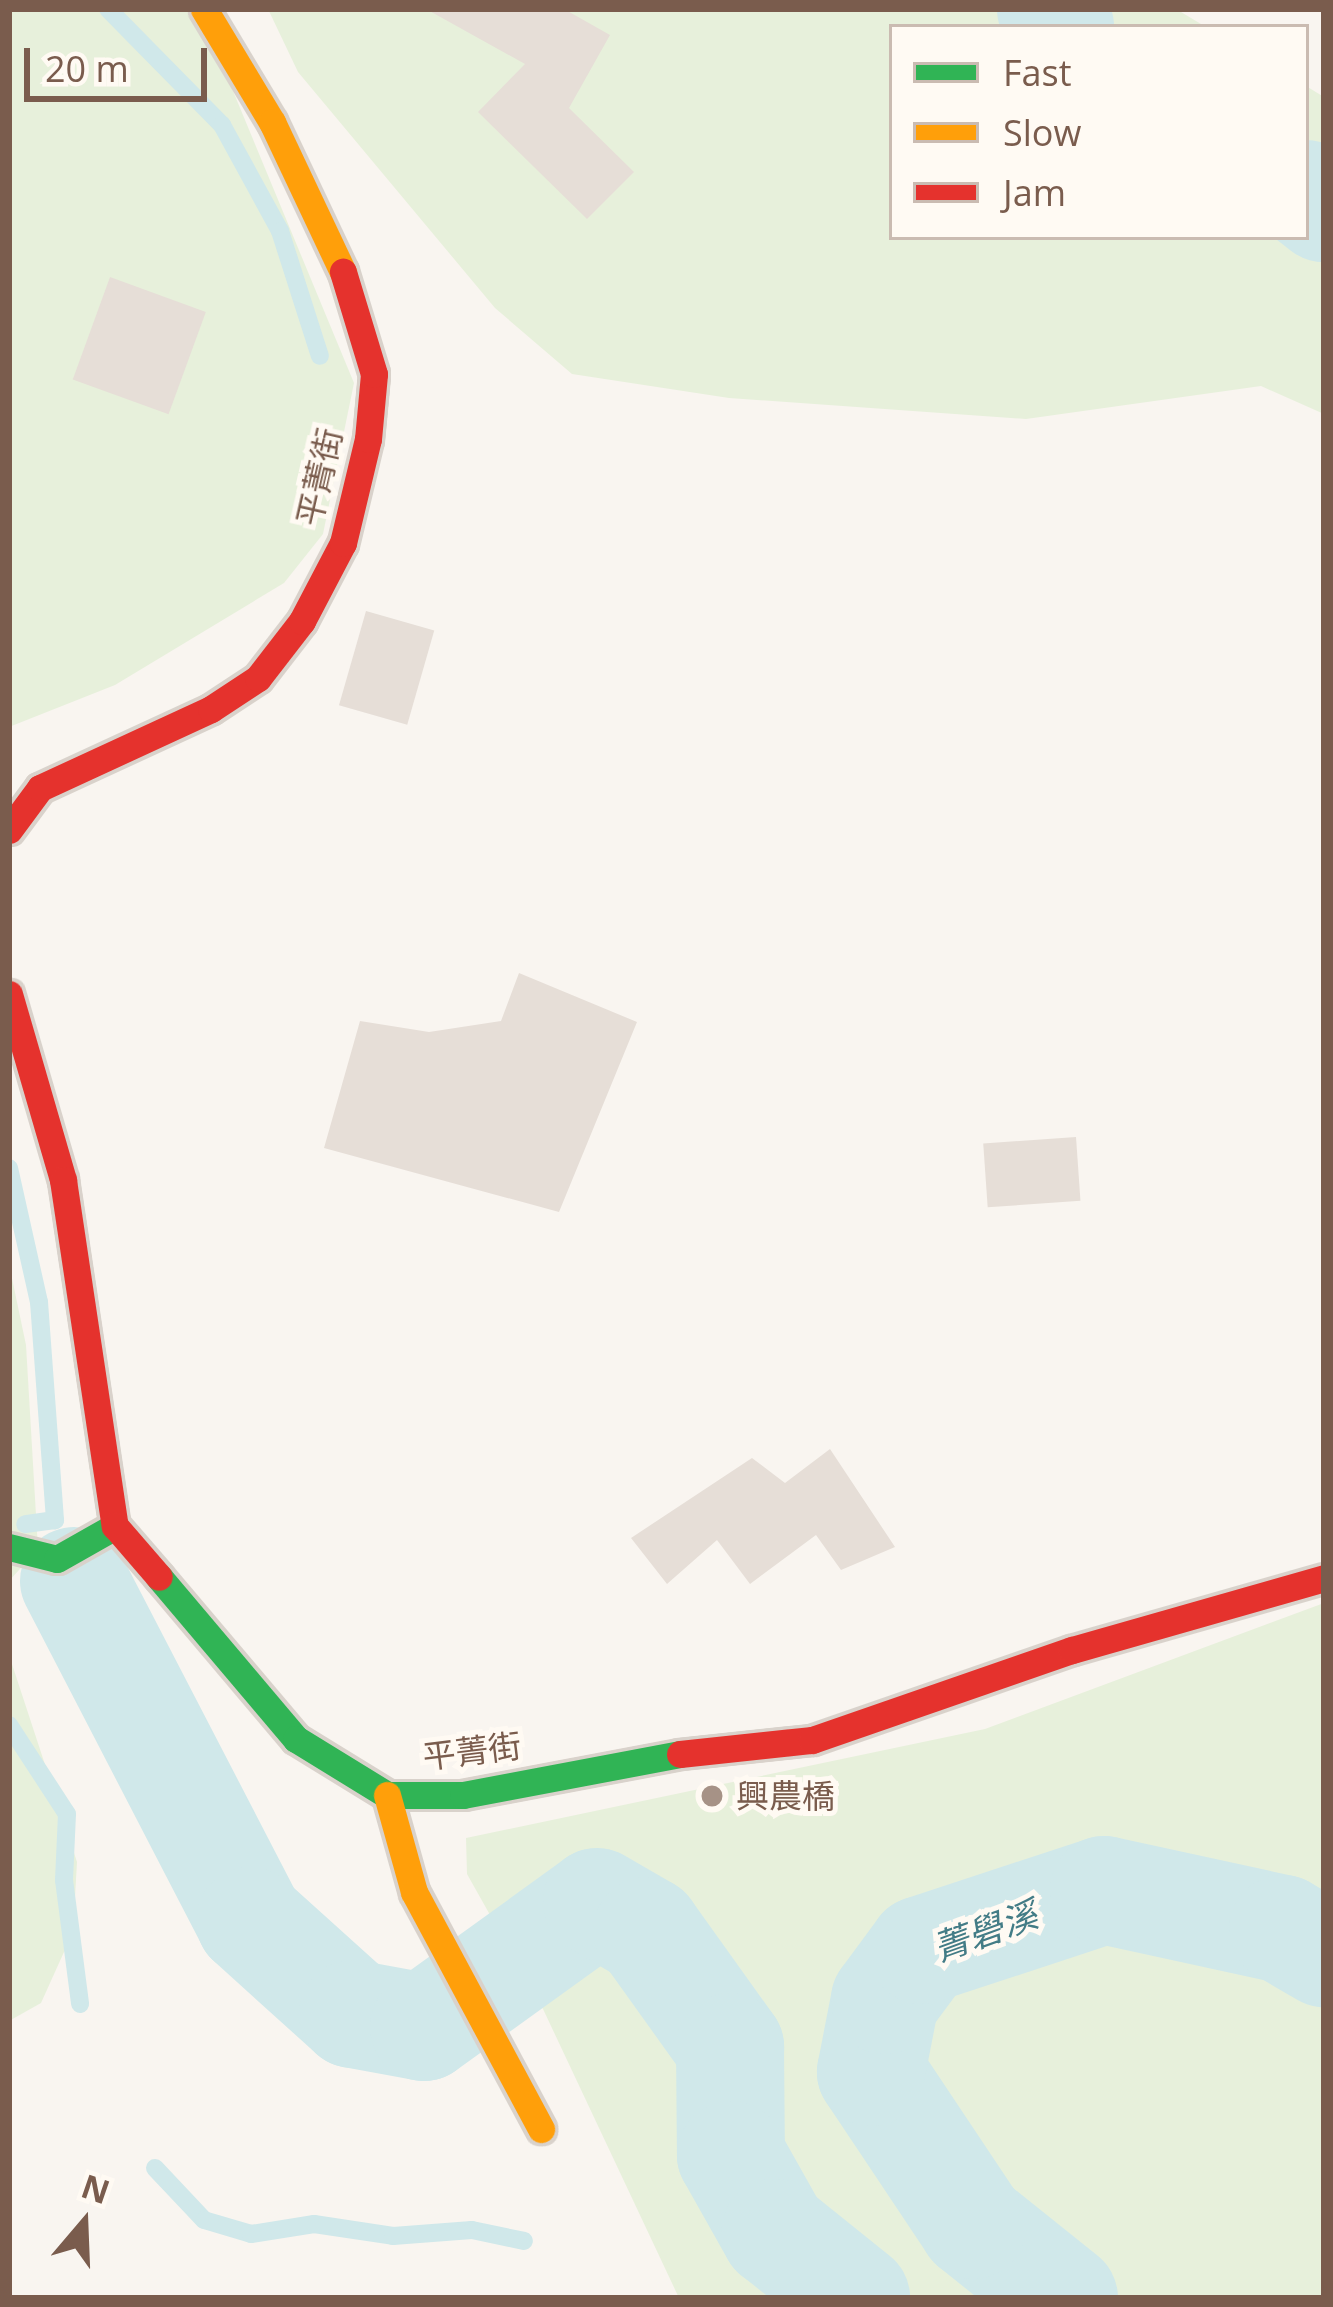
<!DOCTYPE html>
<meta charset="utf-8">
<style>
body{margin:0}
#map{position:relative;width:1333px;height:2307px;overflow:hidden;background:#f9f5f0;font-family:"Open Sans","Noto Sans TC",sans-serif}
div>[style]{position:absolute}
.green>*{inset:0;background:#e7f0db}
.stream>*{height:18px;margin:-9px;padding:0 9px;transform-origin:9px;border-radius:9px;background:#d0e8ea}
.river>*{height:108px;margin:-54px;padding:0 54px;transform-origin:54px;border-radius:54px;background:#d0e8ea}
.building>*{inset:0;background:#e6ded7;transform-origin:0 0}
.roads{filter:drop-shadow(3px 0 #d9d2cb) drop-shadow(-3px 0 #d9d2cb) drop-shadow(0 3px #d9d2cb) drop-shadow(0 -3px #d9d2cb)}
.fast>*{height:27px;margin:-13.5px;padding:0 13.5px;transform-origin:13.5px;border-radius:13.5px;background:#30b455}
.slow>*{height:27px;margin:-13.5px;padding:0 13.5px;transform-origin:13.5px;border-radius:13.5px;background:#ff9f0a}
.jam>*{height:27px;margin:-13.5px;padding:0 13.5px;transform-origin:13.5px;border-radius:13.5px;background:#e5322d}
.dots>*{width:33px;height:33px;translate:-50% -50%;box-sizing:border-box;border:6px solid #fffaf3;border-radius:50%}
span{translate:-50% -50%;white-space:nowrap;text-align:center;line-height:1.15;-webkit-text-stroke:10px #fffaf3;paint-order:stroke}
.street-label{font-size:33px;color:#7a5c4d}
.poi-label{font-size:33px;color:#7a5c4d}
.left{translate:0 -50%;text-align:left}
.water-label{font-size:36px;color:#437c86;font-style:italic}
.frame{position:absolute;inset:0;border:12px solid #7a5c4d;pointer-events:none}
.legend{position:absolute;left:889px;top:24px;width:420px;height:216px;box-sizing:border-box;background:#fffaf3;border:3px solid #cabbb1;margin:0;padding:15px 21px;list-style:none;font-size:36px;color:#7a5c4d}
.legend li{display:flex;align-items:center;gap:24px;height:60px}
.legend b{width:60px;border:3px solid #cabbb1}
.north{position:absolute;left:24px;top:2163px;width:120px;height:120px;-webkit-text-stroke:9px #fffaf3;paint-order:stroke;rotate:19deg;font-size:33px;font-weight:700;line-height:48px;text-align:center;color:#7a5c4d}
.north::after{content:'';display:block;margin:auto;width:42px;height:54px;background:#7a5c4d;clip-path:polygon(50% 0,100% 100%,50% 72%,0 100%)}
.scale{position:absolute;left:24px;top:48px;width:183px;height:54px;box-sizing:border-box;border:6px solid #7a5c4d;border-top:0;padding-left:15px;font-size:36px;line-height:42px;white-space:nowrap;color:#7a5c4d;-webkit-text-stroke:9px #fffaf3;paint-order:stroke}
</style>
<div id="map">
<div class="green">
<div style="clip-path:polygon(9px 9px,199px 9px,354px 383px,323px 534px,284px 583px,115px 685px,9px 727px)"></div>
<div style="clip-path:polygon(268px 9px,1176px 9px,1206px 27px,892px 27px,892px 237px,1306px 237px,1306px 86px,1324px 97px,1324px 414px,1261px 386px,1026px 419px,729px 398px,572px 374px,495px 308px,298px 72px)"></div>
<div style="clip-path:polygon(9px 1264px,26px 1345px,38px 1549px,9px 1581px)"></div>
<div style="clip-path:polygon(1324px 1603px,1324px 2298px,679px 2298px,543px 2009px,467px 1874px,466px 1838px,985px 1729px)"></div>
<div style="clip-path:polygon(9px 1655px,77px 1862px,73px 1932px,41px 2003px,9px 2021px)"></div>
</div>
<div class="stream">
<div style="left:108px;top:9px;width:163px;rotate:45.5deg"></div>
<div style="left:222px;top:125px;width:121px;rotate:61.3deg"></div>
<div style="left:280px;top:231px;width:131px;rotate:72.3deg"></div>
<div style="left:9px;top:1168px;width:137px;rotate:77.4deg"></div>
<div style="left:39px;top:1302px;width:219px;rotate:85.8deg"></div>
<div style="left:55px;top:1520px;width:30px;rotate:172deg"></div>
<div style="left:9px;top:1725px;width:106px;rotate:56.9deg"></div>
<div style="left:67px;top:1814px;width:66px;rotate:92.6deg"></div>
<div style="left:64px;top:1880px;width:125px;rotate:82.6deg"></div>
<div style="left:155px;top:2168px;width:71px;rotate:46.7deg"></div>
<div style="left:204px;top:2220px;width:49px;rotate:16.6deg"></div>
<div style="left:251px;top:2234px;width:64px;rotate:-9deg"></div>
<div style="left:314px;top:2224px;width:80px;rotate:8.6deg"></div>
<div style="left:393px;top:2236px;width:79px;rotate:-4.3deg"></div>
<div style="left:472px;top:2230px;width:53px;rotate:11.9deg"></div>
</div>
<div class="river">
<div style="left:1051px;top:9px;width:20px;rotate:63deg"></div>
<div style="left:1306px;top:194px;width:23px;rotate:38deg"></div>
<div style="left:74px;top:1581px;width:383px;rotate:62.6deg"></div>
<div style="left:250px;top:1921px;width:139px;rotate:42.1deg"></div>
<div style="left:353px;top:2014px;width:72px;rotate:10.4deg"></div>
<div style="left:424px;top:2027px;width:213px;rotate:-35.8deg"></div>
<div style="left:597px;top:1902px;width:58px;rotate:30.1deg"></div>
<div style="left:647px;top:1931px;width:143px;rotate:54.4deg"></div>
<div style="left:730px;top:2047px;width:108px;rotate:89.5deg"></div>
<div style="left:731px;top:2155px;width:90px;rotate:60.6deg"></div>
<div style="left:775px;top:2233px;width:104px;rotate:38.7deg"></div>
<div style="left:1064px;top:2298px;width:117px;rotate:-141.3deg"></div>
<div style="left:973px;top:2225px;width:184px;rotate:-123.7deg"></div>
<div style="left:871px;top:2072px;width:73px;rotate:-79deg"></div>
<div style="left:885px;top:2000px;width:62px;rotate:-53.5deg"></div>
<div style="left:922px;top:1950px;width:192px;rotate:-18.2deg"></div>
<div style="left:1104px;top:1890px;width:183px;rotate:12.3deg"></div>
<div style="left:1283px;top:1929px;width:48px;rotate:30.3deg"></div>
</div>
<div class="building">
<div style="clip-path:polygon(426px 9px,564px 9px,610px 35px,569px 108px,634px 172px,587px 219px,478px 112px,525px 64px)"></div>
<div style="left:110px;top:277px;width:102px;height:109px;rotate:20deg"></div>
<div style="left:366px;top:611px;width:71px;height:98px;rotate:16deg"></div>
<div style="clip-path:polygon(519px 973px,637px 1022px,559px 1212px,324px 1148px,360px 1021px,429px 1032px,501px 1021px)"></div>
<div style="left:1076px;top:1137px;width:64px;height:93px;rotate:86deg"></div>
<div style="clip-path:polygon(830px 1449px,895px 1547px,841px 1570px,816px 1535px,750px 1584px,717px 1540px,667px 1584px,631px 1538px,752px 1458px,785px 1483px)"></div>
</div>
<div class="roads">
<div class="fast">
<div style="left:9px;top:1547px;width:49px;rotate:14deg"></div>
<div style="left:57px;top:1559px;width:67px;rotate:-29.6deg"></div>
<div style="left:159px;top:1577px;width:212px;rotate:49.8deg"></div>
<div style="left:296px;top:1739px;width:107px;rotate:31.6deg"></div>
<div style="left:387px;top:1795px;width:76px"></div>
<div style="left:463px;top:1795px;width:221px;rotate:-10.7deg"></div>
</div>
<div class="slow">
<div style="left:204px;top:9px;width:132px;rotate:59deg"></div>
<div style="left:272px;top:122px;width:166px;rotate:64.7deg"></div>
<div style="left:387px;top:1795px;width:101px;rotate:74.4deg"></div>
<div style="left:414px;top:1892px;width:269px;rotate:61.8deg"></div>
</div>
<div class="jam">
<div style="left:9px;top:830px;width:52px;rotate:-53.6deg"></div>
<div style="left:40px;top:788px;width:188px;rotate:-24.8deg"></div>
<div style="left:211px;top:709px;width:56px;rotate:-33.4deg"></div>
<div style="left:258px;top:678px;width:72px;rotate:-52.3deg"></div>
<div style="left:302px;top:621px;width:88px;rotate:-62.3deg"></div>
<div style="left:343px;top:543px;width:107px;rotate:-76.5deg"></div>
<div style="left:368px;top:439px;width:65px;rotate:-84.7deg"></div>
<div style="left:374px;top:374px;width:107px;rotate:-106.9deg"></div>
<div style="left:9px;top:994px;width:194px;rotate:73.8deg"></div>
<div style="left:63px;top:1180px;width:350px;rotate:81.5deg"></div>
<div style="left:115px;top:1526px;width:67px;rotate:49.2deg"></div>
<div style="left:680px;top:1754px;width:133px;rotate:-6.1deg"></div>
<div style="left:812px;top:1740px;width:275px;rotate:-19.1deg"></div>
<div style="left:1072px;top:1650px;width:262px;rotate:-15.9deg"></div>
</div>
</div>
<div class="dots">
<div style="left:712px;top:1796px;background:#a69286"></div>
</div>
<div class="street-label">
<span style="left:319px;top:477px;rotate:-77deg">平菁街</span>
<span style="left:472px;top:1751px;rotate:-7deg">平菁街</span>
</div>
<div class="poi-label">
<span class="left" style="left:736px;top:1796px">興農橋</span>
</div>
<div class="water-label">
<span style="left:985px;top:1931px;rotate:-20deg">菁礐溪</span>
</div>
<div class="frame"></div>
<ul class="legend">
<li><b style="height:15px;background:#30b455"></b>Fast</li>
<li><b style="height:15px;background:#ff9f0a"></b>Slow</li>
<li><b style="height:15px;background:#e5322d"></b>Jam</li>
</ul>
<div class="north">N</div>
<div class="scale">20 m</div>
</div>
